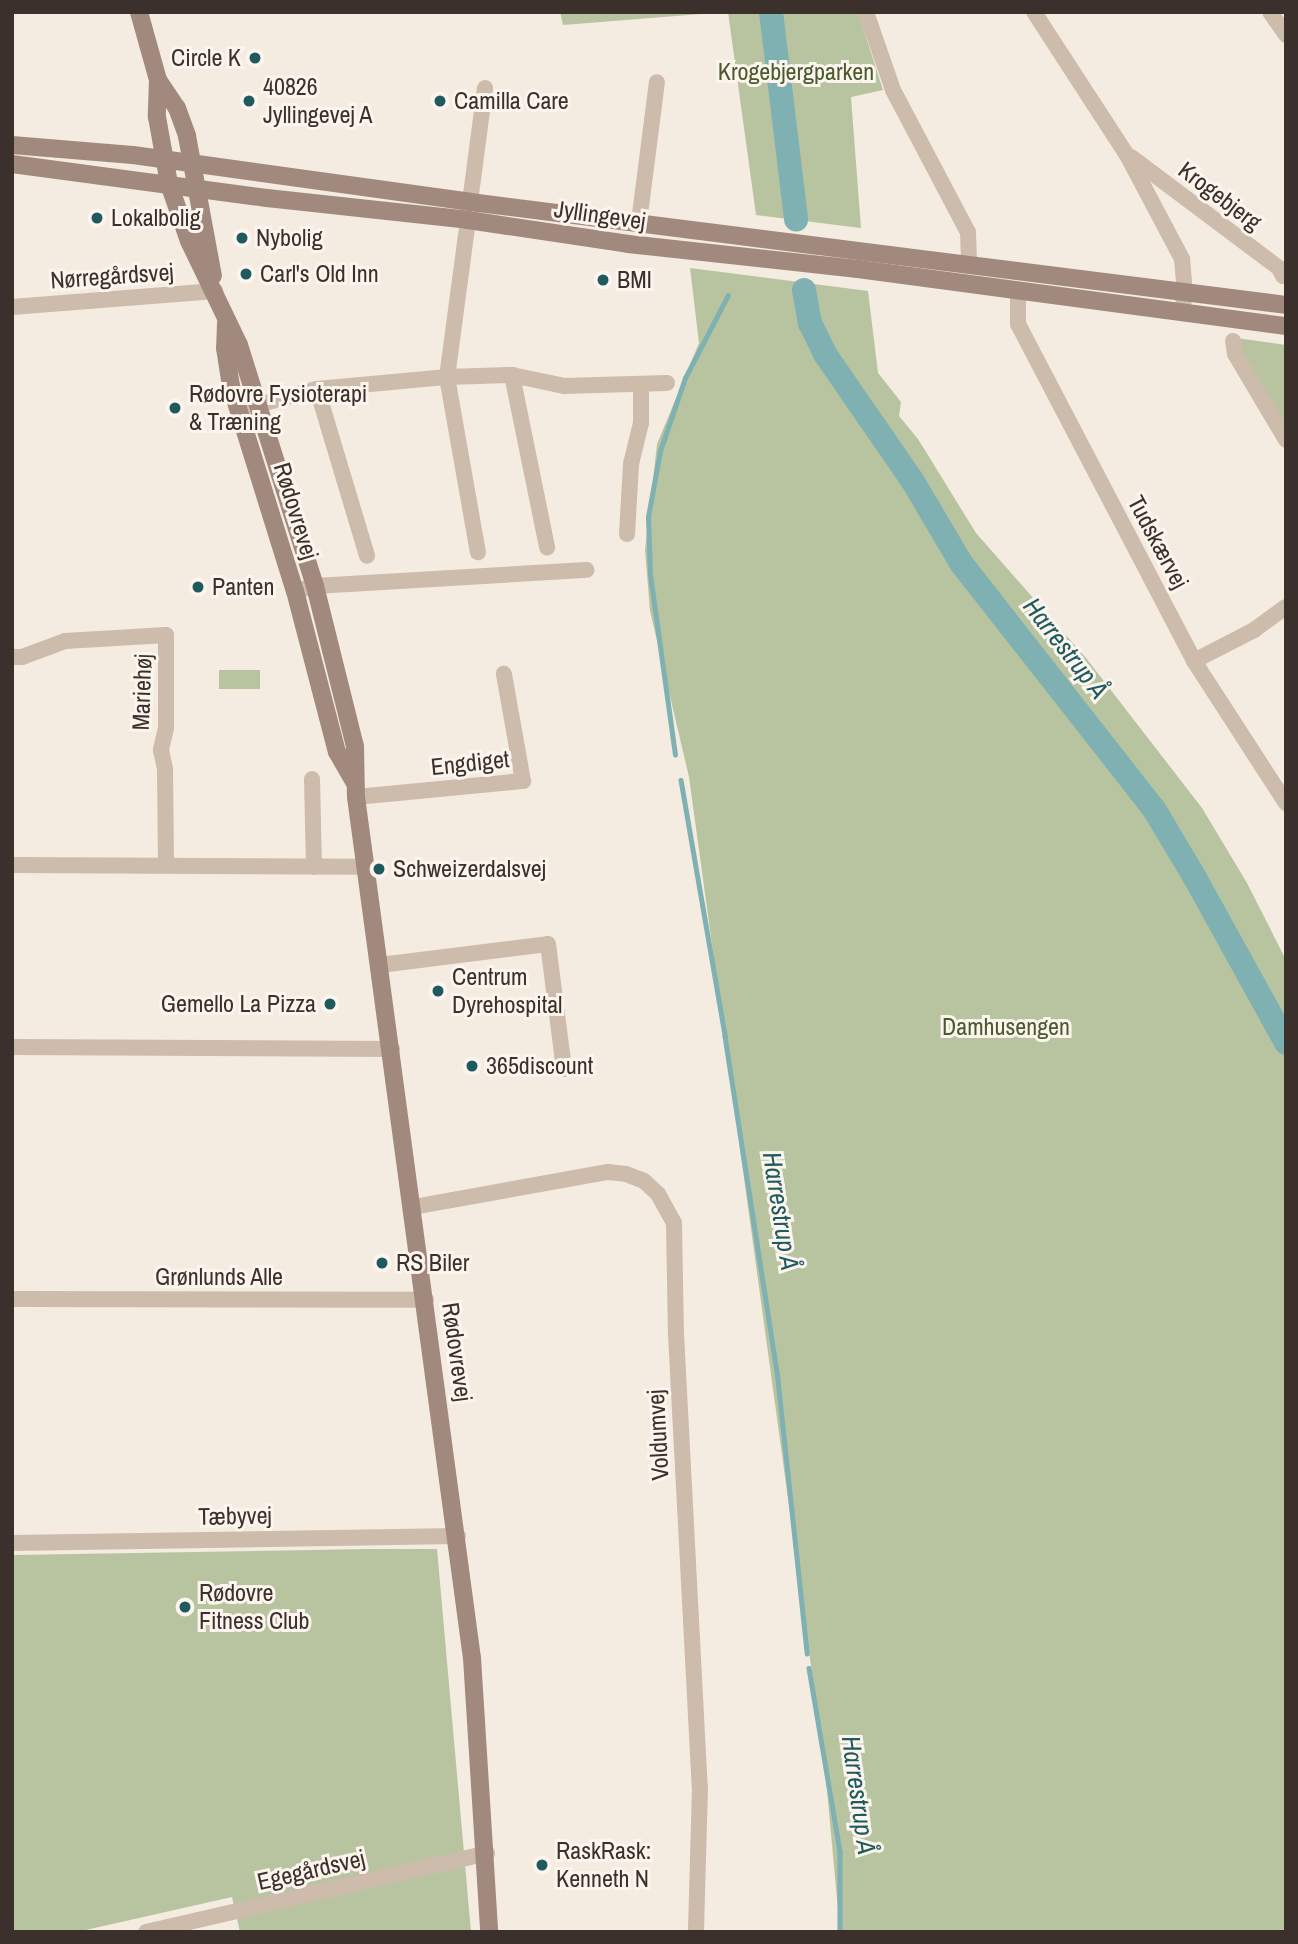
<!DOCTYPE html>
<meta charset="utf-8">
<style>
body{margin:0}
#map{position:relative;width:1298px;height:1944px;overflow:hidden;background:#f4ebe1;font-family:"Archivo Narrow",sans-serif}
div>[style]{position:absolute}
.green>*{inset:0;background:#b8c4a0;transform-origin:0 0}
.stream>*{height:4.5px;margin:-2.25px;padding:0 2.25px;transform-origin:2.25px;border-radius:2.25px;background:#7fb0b2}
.river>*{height:24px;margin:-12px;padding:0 12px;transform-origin:12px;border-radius:12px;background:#7fb0b2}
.street>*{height:16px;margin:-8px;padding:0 8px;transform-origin:8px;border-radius:8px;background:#cdbbac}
.secondary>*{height:18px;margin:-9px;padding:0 9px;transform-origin:9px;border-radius:9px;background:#a18a7d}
.dots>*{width:19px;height:19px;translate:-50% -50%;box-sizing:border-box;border:4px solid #fbf5ee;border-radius:50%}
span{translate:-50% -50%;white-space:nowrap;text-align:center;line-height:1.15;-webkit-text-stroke:6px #fbf5ee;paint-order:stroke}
.poi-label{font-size:24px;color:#3b302b}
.right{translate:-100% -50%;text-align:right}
.left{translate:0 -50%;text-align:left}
.park-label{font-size:24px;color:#4a5a2e}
.street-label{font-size:24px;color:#3b302b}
.water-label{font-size:26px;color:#1f5a5e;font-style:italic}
.frame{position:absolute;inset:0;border:14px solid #3b302b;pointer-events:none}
</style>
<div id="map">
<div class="green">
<div style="clip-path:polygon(560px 12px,726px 12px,563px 25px)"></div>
<div style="clip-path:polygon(728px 12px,858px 12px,883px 90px,851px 97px,861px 228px,756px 215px)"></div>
<div style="clip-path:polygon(690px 268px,868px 291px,878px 373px,901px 402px,899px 416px,918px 439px,976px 533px,1086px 658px,1202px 808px,1247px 883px,1286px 960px,1286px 1932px,840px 1932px,825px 1768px,689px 777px,650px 611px,645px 550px,657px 444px,699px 343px)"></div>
<div style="clip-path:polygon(1236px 338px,1286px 345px,1286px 431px,1239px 355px)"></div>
<div style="left:219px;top:670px;width:41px;height:19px"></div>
<div style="clip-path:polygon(369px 1549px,437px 1549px,471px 1932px,240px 1932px,232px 1897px,77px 1932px,12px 1932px,12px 1555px)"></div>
</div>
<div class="stream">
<div style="left:675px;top:755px;width:182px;rotate:-97.9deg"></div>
<div style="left:650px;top:575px;width:58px;rotate:-92deg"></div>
<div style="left:648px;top:517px;width:67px;rotate:-79.7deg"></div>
<div style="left:660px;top:451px;width:77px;rotate:-71.1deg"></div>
<div style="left:685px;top:378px;width:93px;rotate:-62.6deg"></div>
<div style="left:681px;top:780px;width:260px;rotate:80.2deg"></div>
<div style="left:725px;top:1036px;width:348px;rotate:81.2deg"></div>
<div style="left:778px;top:1380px;width:275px;rotate:83.9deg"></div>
<div style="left:809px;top:1668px;width:187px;rotate:80.4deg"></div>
<div style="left:840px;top:1852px;width:80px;rotate:90deg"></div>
</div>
<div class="river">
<div style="left:771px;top:12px;width:209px;rotate:83.1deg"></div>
<div style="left:804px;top:290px;width:34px;rotate:80deg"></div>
<div style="left:810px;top:323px;width:34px;rotate:64deg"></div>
<div style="left:825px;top:354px;width:153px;rotate:55.4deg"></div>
<div style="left:912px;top:480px;width:96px;rotate:59.4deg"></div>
<div style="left:961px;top:563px;width:313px;rotate:51.9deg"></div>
<div style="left:1154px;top:809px;width:78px;rotate:59.2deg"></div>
<div style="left:1194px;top:876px;width:191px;rotate:61.1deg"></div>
</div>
<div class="street">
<div style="left:866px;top:12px;width:83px;rotate:70.9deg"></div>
<div style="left:893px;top:90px;width:161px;rotate:62.2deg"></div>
<div style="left:968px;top:232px;width:31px;rotate:88deg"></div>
<div style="left:1034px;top:12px;width:171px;rotate:57deg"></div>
<div style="left:1127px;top:155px;width:118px;rotate:62.1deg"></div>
<div style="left:1182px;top:259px;width:33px;rotate:85deg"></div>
<div style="left:1185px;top:292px;width:21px;rotate:98deg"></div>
<div style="left:1270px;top:12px;width:28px;rotate:55deg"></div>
<div style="left:1131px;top:157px;width:185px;rotate:36.9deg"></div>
<div style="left:1279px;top:268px;width:9px;rotate:63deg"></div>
<div style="left:470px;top:202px;width:115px;rotate:-82.5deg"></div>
<div style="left:468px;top:220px;width:158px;rotate:97.6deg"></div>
<div style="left:447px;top:377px;width:178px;rotate:80deg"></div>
<div style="left:639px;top:222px;width:141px;rotate:-82.7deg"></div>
<div style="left:1018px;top:291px;width:33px;rotate:90deg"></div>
<div style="left:1018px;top:324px;width:380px;rotate:62.4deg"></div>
<div style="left:1194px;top:661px;width:169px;rotate:57.1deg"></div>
<div style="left:12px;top:307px;width:204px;rotate:-4.5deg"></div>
<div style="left:1233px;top:341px;width:13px;rotate:81deg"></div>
<div style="left:1235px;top:354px;width:100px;rotate:59.3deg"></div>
<div style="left:512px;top:375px;width:176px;rotate:78.5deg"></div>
<div style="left:317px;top:389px;width:174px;rotate:73.3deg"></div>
<div style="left:240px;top:413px;width:19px;rotate:-25deg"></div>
<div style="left:257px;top:405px;width:62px;rotate:-14.9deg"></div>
<div style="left:317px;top:389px;width:131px;rotate:-5.3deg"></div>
<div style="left:447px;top:377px;width:65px;rotate:-1.8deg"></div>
<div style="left:512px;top:375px;width:53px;rotate:11.9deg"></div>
<div style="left:564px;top:386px;width:103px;rotate:-1.7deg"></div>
<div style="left:627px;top:534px;width:70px;rotate:-86.7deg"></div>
<div style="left:631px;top:464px;width:42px;rotate:-76.3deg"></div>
<div style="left:641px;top:423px;width:39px;rotate:-90deg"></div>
<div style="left:295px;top:591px;width:21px;rotate:-14deg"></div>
<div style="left:315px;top:586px;width:272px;rotate:-3.4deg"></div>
<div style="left:12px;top:657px;width:10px"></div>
<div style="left:22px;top:657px;width:46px;rotate:-20.4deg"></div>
<div style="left:65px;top:641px;width:101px;rotate:-3.4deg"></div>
<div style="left:166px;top:635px;width:93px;rotate:90deg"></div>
<div style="left:166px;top:728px;width:23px;rotate:103deg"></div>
<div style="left:161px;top:750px;width:19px;rotate:78deg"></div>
<div style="left:165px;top:769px;width:95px;rotate:89.4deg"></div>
<div style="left:1194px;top:661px;width:68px;rotate:-27.3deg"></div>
<div style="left:1254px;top:630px;width:39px;rotate:-36deg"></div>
<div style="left:312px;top:779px;width:88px;rotate:88.7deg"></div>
<div style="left:356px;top:797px;width:168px;rotate:-5.5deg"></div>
<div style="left:523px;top:781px;width:109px;rotate:-100.1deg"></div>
<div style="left:12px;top:865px;width:355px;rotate:0.3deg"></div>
<div style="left:380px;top:965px;width:169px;rotate:-7.1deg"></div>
<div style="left:548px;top:944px;width:126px;rotate:82.7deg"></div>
<div style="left:12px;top:1047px;width:380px;rotate:0.3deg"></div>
<div style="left:413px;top:1207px;width:198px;rotate:-10.2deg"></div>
<div style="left:608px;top:1172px;width:18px;rotate:6deg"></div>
<div style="left:626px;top:1174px;width:19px;rotate:21deg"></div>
<div style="left:644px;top:1181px;width:19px;rotate:43deg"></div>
<div style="left:658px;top:1194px;width:33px;rotate:61deg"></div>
<div style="left:674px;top:1223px;width:111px;rotate:89deg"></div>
<div style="left:676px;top:1334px;width:454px;rotate:87deg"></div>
<div style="left:700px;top:1787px;width:145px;rotate:91.6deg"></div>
<div style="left:12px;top:1299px;width:414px;rotate:0.1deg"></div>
<div style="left:12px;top:1543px;width:446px;rotate:-0.9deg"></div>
<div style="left:146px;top:1932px;width:350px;rotate:-13deg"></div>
</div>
<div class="secondary">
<div style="left:139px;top:12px;width:71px;rotate:74.4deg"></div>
<div style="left:158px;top:80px;width:37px;rotate:92deg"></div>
<div style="left:157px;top:117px;width:68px;rotate:79.8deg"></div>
<div style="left:169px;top:184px;width:60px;rotate:70.7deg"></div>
<div style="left:189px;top:241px;width:115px;rotate:64.3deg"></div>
<div style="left:239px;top:345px;width:253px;rotate:72.5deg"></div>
<div style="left:315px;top:586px;width:165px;rotate:76deg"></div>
<div style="left:355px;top:746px;width:51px;rotate:88.9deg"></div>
<div style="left:356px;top:797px;width:869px;rotate:82.33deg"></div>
<div style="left:472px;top:1658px;width:275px;rotate:86.4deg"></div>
<div style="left:158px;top:80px;width:34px;rotate:56deg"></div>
<div style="left:177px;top:108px;width:30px;rotate:70deg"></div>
<div style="left:187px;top:136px;width:142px;rotate:79.5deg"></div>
<div style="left:12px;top:145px;width:121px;rotate:4.7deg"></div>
<div style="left:133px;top:155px;width:340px;rotate:7.9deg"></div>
<div style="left:470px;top:202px;width:822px;rotate:7.19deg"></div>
<div style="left:12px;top:164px;width:257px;rotate:7.6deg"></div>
<div style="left:267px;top:198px;width:202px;rotate:6.2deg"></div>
<div style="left:468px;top:220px;width:162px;rotate:8.5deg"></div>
<div style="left:628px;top:244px;width:231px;rotate:6.2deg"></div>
<div style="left:858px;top:269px;width:432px;rotate:7.6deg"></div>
<div style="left:226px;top:323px;width:25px;rotate:92deg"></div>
<div style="left:225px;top:348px;width:38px;rotate:81deg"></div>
<div style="left:231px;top:386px;width:215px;rotate:72.7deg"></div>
<div style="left:295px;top:591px;width:166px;rotate:75.4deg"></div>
<div style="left:337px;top:752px;width:34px;rotate:60deg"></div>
</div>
<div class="dots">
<div style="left:255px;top:58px;background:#1f5a5e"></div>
<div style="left:249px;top:101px;background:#1f5a5e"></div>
<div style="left:440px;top:101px;background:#1f5a5e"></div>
<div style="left:97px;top:218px;background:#1f5a5e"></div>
<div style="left:242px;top:238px;background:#1f5a5e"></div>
<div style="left:246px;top:274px;background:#1f5a5e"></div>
<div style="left:603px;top:280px;background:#1f5a5e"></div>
<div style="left:175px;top:408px;background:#1f5a5e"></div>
<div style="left:198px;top:587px;background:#1f5a5e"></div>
<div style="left:379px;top:869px;background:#1f5a5e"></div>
<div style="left:438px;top:991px;background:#1f5a5e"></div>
<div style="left:330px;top:1004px;background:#1f5a5e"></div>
<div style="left:472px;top:1066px;background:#1f5a5e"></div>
<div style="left:382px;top:1263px;background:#1f5a5e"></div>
<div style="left:185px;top:1607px;background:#1f5a5e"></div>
<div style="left:542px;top:1865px;background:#1f5a5e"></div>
</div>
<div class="poi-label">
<span class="right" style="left:241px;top:58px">Circle K</span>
<span class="left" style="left:263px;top:101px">40826<br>Jyllingevej A</span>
<span class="left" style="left:454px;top:101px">Camilla Care</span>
<span class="left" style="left:111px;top:218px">Lokalbolig</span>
<span class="left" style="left:256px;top:238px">Nybolig</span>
<span class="left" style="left:260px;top:274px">Carl's Old Inn</span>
<span class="left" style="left:617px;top:280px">BMI</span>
<span class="left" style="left:189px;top:408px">Rødovre Fysioterapi<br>&amp; Træning</span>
<span class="left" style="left:212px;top:587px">Panten</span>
<span class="left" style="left:393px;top:869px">Schweizerdalsvej</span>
<span class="left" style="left:452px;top:991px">Centrum<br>Dyrehospital</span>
<span class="right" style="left:316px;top:1004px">Gemello La Pizza</span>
<span class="left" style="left:486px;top:1066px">365discount</span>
<span class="left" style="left:396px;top:1263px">RS Biler</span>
<span class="left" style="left:199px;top:1607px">Rødovre<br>Fitness Club</span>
<span class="left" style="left:556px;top:1865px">RaskRask:<br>Kenneth N</span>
</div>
<div class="park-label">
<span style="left:796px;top:72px">Krogebjergparken</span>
<span style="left:1006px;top:1027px">Damhusengen</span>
</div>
<div class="street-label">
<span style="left:1220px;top:196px;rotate:37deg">Krogebjerg</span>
<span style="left:600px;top:215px;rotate:8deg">Jyllingevej</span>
<span style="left:112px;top:276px;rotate:-4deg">Nørregårdsvej</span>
<span style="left:296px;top:511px;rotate:73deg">Rødovrevej</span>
<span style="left:1158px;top:542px;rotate:62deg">Tudskærvej</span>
<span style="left:142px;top:692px;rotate:-88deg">Mariehøj</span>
<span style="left:470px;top:763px;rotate:-6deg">Engdiget</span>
<span style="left:219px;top:1277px">Grønlunds Alle</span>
<span style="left:457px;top:1352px;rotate:82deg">Rødovrevej</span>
<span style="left:658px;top:1435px;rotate:-93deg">Voldumvej</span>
<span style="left:235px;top:1516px;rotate:-1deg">Tæbyvej</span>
<span style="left:311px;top:1870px;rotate:-13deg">Egegårdsvej</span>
</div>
<div class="water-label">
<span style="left:1066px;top:648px;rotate:52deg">Harrestrup Å</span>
<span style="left:781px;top:1211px;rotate:81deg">Harrestrup Å</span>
<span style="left:859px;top:1795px;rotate:82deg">Harrestrup Å</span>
</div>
<div class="frame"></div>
</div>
